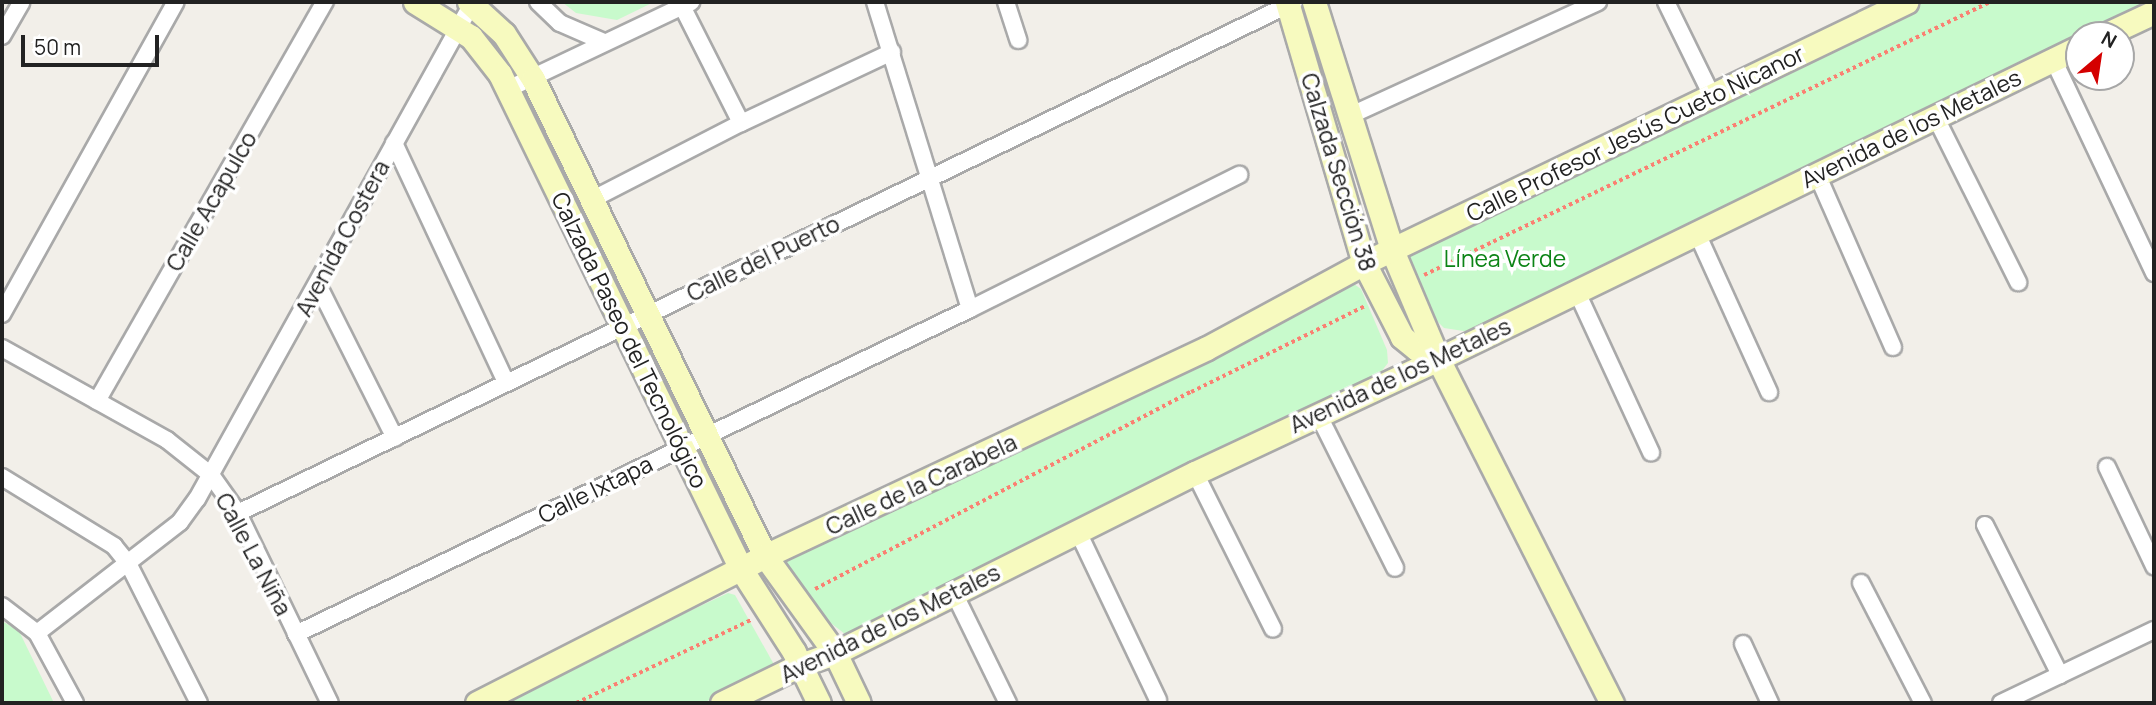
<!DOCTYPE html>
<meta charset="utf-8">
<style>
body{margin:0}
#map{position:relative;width:2156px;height:705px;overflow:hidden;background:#f2efe9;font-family:Manrope,sans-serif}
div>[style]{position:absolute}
.park>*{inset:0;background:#c8facc}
.path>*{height:3.5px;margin-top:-1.75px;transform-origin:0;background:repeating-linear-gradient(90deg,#fa8072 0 3.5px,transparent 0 7px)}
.roads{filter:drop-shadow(2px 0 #a9a9a9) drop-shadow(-2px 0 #a9a9a9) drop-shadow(0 2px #a9a9a9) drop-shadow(0 -2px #a9a9a9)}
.street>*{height:16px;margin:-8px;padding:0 8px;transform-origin:8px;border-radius:8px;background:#fff}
.secondary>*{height:23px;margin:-11.5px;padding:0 11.5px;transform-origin:11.5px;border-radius:11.5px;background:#f7fabf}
span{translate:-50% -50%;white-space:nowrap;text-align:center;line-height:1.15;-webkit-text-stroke:7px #fff;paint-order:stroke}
.street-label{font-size:23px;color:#222}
.park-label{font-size:23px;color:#0c8416}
.frame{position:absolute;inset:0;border:4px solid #222;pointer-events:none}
.north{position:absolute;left:2065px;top:21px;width:70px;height:70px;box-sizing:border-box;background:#fff;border:2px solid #a7a7a7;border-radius:50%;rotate:29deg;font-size:19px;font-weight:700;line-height:28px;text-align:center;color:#222}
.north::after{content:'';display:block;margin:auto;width:24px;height:32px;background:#d40000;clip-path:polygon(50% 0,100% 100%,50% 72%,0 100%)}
.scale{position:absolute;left:21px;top:35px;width:138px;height:32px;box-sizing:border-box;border:4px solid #222;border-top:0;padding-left:9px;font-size:21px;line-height:24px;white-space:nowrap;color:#222;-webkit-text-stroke:5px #fff;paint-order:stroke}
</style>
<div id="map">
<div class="park">
<div style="clip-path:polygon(562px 2px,654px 2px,617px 20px,576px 13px)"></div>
<div style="clip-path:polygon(1921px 2px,2151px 2px,1470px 332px,1444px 328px,1433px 317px,1400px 253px)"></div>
<div style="clip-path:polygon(1354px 284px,1361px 289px,1387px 350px,1388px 363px,1377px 377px,849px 637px,828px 621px,781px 562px)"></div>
<div style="clip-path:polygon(728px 593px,735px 595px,776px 668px,703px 703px,494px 703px)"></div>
<div style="clip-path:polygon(2px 621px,19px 631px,54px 703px,2px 703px)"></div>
</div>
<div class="path">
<div style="left:1424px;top:275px;width:628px;rotate:-25.75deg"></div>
<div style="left:815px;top:589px;width:424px;rotate:-27.7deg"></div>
<div style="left:1191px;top:392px;width:194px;rotate:-26.3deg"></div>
<div style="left:576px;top:703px;width:194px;rotate:-25.4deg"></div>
</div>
<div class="roads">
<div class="street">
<div style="left:538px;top:2px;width:30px;rotate:44deg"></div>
<div style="left:560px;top:23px;width:48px;rotate:23.4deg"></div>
<div style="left:875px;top:2px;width:321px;rotate:72.8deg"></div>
<div style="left:1006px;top:2px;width:40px;rotate:72deg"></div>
<div style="left:1666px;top:2px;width:105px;rotate:63.9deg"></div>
<div style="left:682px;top:6px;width:131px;rotate:63.2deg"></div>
<div style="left:2px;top:36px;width:39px;rotate:-60deg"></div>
<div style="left:2053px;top:59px;width:237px;rotate:64.7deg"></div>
<div style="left:508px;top:89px;width:203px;rotate:-25.4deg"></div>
<div style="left:1349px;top:116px;width:274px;rotate:-24.6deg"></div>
<div style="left:1935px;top:116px;width:186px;rotate:63.4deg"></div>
<div style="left:394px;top:143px;width:264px;rotate:64.9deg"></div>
<div style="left:1817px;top:174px;width:189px;rotate:66.3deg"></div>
<div style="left:591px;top:200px;width:169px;rotate:-27.2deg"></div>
<div style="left:741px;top:123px;width:167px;rotate:-25.2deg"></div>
<div style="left:1696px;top:231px;width:177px;rotate:65.6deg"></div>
<div style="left:318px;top:285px;width:171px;rotate:63.3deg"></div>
<div style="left:1576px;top:290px;width:179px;rotate:65.2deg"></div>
<div style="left:2px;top:314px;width:357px;rotate:-60.9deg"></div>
<div style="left:2px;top:348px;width:189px;rotate:29.1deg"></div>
<div style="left:167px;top:440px;width:56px;rotate:38.5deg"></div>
<div style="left:211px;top:475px;width:47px;rotate:54.6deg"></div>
<div style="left:238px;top:513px;width:211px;rotate:64.2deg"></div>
<div style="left:97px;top:401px;width:460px;rotate:-60.3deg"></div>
<div style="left:1318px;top:414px;width:172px;rotate:63.4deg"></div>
<div style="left:2107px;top:467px;width:110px;rotate:64.6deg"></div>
<div style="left:1195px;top:473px;width:174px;rotate:63.4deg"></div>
<div style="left:2px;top:477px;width:132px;rotate:31.6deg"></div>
<div style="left:114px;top:546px;width:22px;rotate:51deg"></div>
<div style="left:128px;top:563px;width:157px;rotate:63.1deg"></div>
<div style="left:238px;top:513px;width:1173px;rotate:-25.82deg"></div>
<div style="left:1985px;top:525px;width:168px;rotate:63.4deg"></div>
<div style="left:1078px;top:532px;width:186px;rotate:64.5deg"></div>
<div style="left:1861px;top:583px;width:135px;rotate:62.7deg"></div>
<div style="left:954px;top:593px;width:123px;rotate:63.9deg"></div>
<div style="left:2px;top:606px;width:44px;rotate:37.6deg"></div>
<div style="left:37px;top:633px;width:80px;rotate:61.5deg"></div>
<div style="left:37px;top:633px;width:181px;rotate:-37.8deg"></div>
<div style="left:180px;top:522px;width:29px;rotate:-54deg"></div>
<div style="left:197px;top:499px;width:568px;rotate:-60.96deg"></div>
<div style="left:296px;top:634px;width:748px;rotate:-25.74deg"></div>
<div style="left:970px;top:309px;width:301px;rotate:-26.5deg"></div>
<div style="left:1743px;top:644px;width:65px;rotate:65.4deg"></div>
<div style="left:2001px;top:703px;width:170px;rotate:-25.5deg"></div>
</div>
<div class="secondary">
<div style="left:415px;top:2px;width:66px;rotate:32deg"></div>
<div style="left:471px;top:37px;width:47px;rotate:51.9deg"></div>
<div style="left:500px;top:74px;width:551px;rotate:64.04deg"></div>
<div style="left:741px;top:569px;width:98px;rotate:57.4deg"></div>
<div style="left:794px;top:652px;width:57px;rotate:63.9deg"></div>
<div style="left:469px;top:2px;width:47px;rotate:42.4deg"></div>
<div style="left:504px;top:34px;width:54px;rotate:57.2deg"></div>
<div style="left:533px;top:79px;width:530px;rotate:64.06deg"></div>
<div style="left:765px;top:556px;width:120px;rotate:54.2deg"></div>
<div style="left:835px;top:653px;width:55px;rotate:64.4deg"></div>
<div style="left:1287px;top:2px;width:272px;rotate:73.6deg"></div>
<div style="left:1364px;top:263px;width:83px;rotate:62.8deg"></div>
<div style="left:1402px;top:337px;width:19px;rotate:39deg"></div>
<div style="left:1417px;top:349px;width:23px;rotate:25deg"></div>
<div style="left:1314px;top:2px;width:260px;rotate:72.5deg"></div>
<div style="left:1392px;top:250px;width:118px;rotate:67.1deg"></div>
<div style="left:1438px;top:359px;width:386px;rotate:63.2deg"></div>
<div style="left:2105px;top:35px;width:54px;rotate:-25.1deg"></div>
<div style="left:477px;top:703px;width:323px;rotate:-27deg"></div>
<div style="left:765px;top:556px;width:488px;rotate:-25.2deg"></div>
<div style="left:1207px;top:348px;width:179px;rotate:-28.4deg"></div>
<div style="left:1364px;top:263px;width:602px;rotate:-25.71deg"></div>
<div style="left:722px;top:703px;width:87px;rotate:-26deg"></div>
<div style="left:800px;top:665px;width:37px;rotate:-19deg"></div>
<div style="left:835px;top:653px;width:402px;rotate:-26.6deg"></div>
<div style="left:1195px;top:473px;width:268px;rotate:-25.1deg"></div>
<div style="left:1438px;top:359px;width:713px;rotate:-25.95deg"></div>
</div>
</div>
<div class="street-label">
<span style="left:1911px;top:128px;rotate:-26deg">Avenida de los Metales</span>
<span style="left:1635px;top:133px;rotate:-26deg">Calle Profesor Jesús Cueto Nicanor</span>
<span style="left:1339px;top:172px;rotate:73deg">Calzada Sección 38</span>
<span style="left:211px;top:201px;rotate:-60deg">Calle Acapulco</span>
<span style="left:342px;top:238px;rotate:-62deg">Avenida Costera</span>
<span style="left:763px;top:258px;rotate:-26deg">Calle del Puerto</span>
<span style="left:630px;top:340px;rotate:64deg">Calzada Paseo del Tecnológico</span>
<span style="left:1400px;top:375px;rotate:-25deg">Avenida de los Metales</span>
<span style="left:921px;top:484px;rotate:-25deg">Calle de la Carabela</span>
<span style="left:595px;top:489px;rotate:-26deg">Calle Ixtapa</span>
<span style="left:254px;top:554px;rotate:62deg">Calle La Niña</span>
<span style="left:890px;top:623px;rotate:-26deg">Avenida de los Metales</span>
</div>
<div class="park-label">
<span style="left:1505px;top:258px">Línea Verde</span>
</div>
<div class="frame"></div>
<div class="north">N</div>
<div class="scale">50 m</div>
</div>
